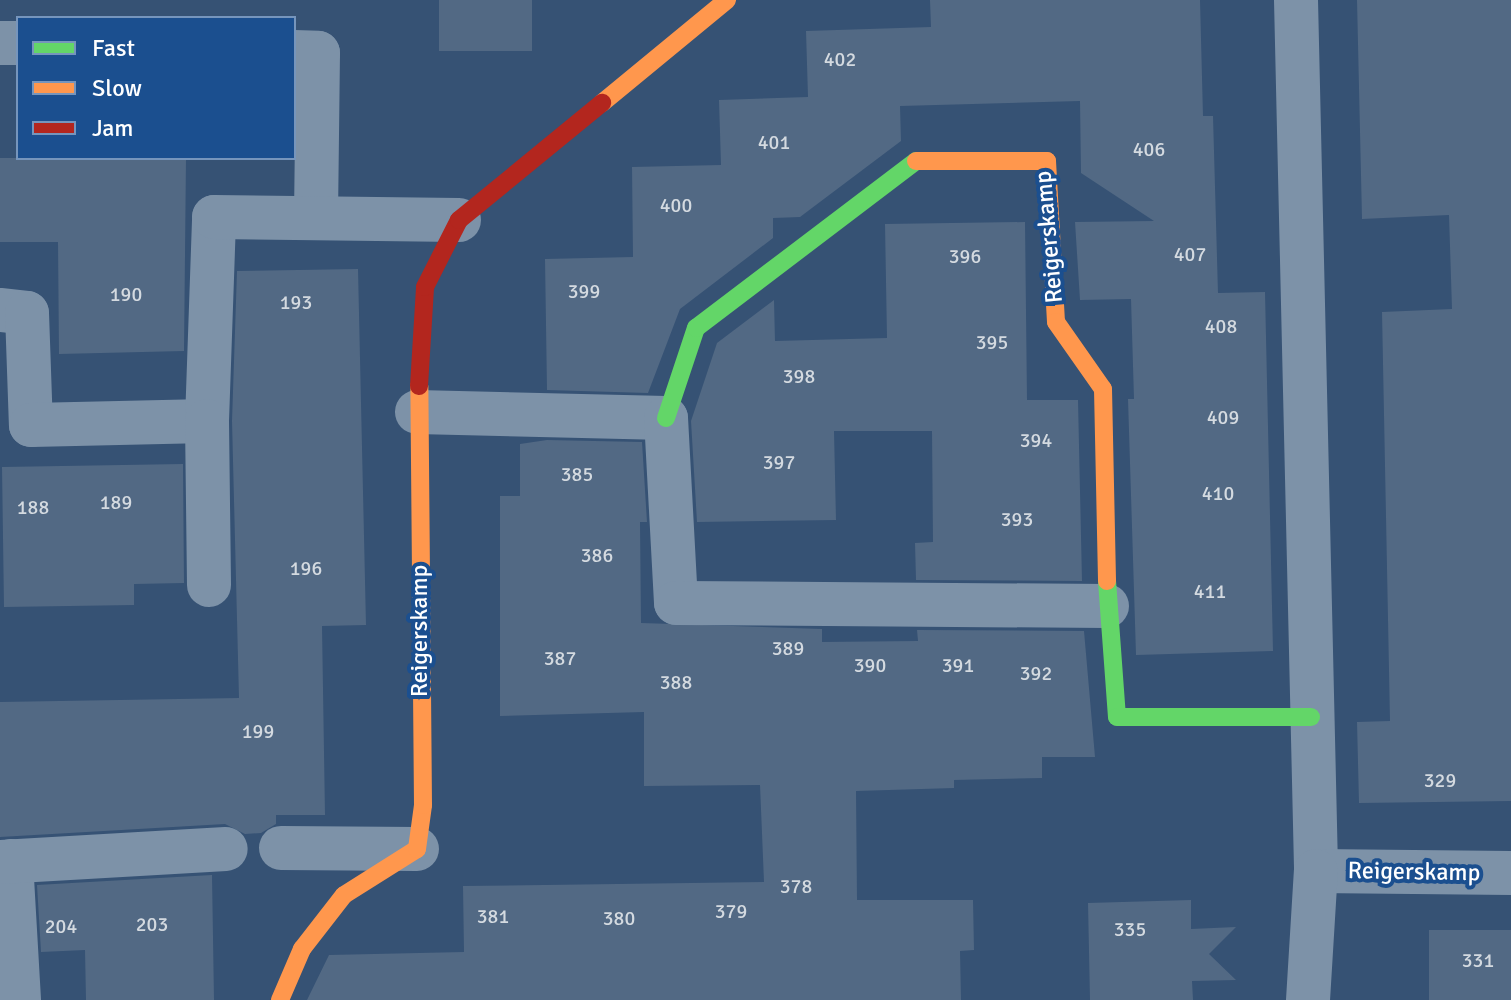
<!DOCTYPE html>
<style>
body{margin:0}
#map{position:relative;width:1511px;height:1000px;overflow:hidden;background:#365274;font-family:Signika,sans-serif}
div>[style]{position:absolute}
.building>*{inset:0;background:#526984;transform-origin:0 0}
.street>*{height:44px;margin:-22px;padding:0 22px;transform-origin:22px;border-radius:22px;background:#7d92a8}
.fast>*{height:18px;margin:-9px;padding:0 9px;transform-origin:9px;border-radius:9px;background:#63d668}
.slow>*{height:18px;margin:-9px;padding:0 9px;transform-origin:9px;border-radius:9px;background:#ff974d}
.jam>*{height:18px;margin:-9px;padding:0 9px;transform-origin:9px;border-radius:9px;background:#b3261e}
span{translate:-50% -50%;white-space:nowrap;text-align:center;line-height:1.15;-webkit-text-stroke:8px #1b4f8f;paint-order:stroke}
.number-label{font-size:20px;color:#d4dae0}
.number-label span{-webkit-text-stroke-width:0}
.street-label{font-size:24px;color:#fff}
.legend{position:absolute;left:16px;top:16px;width:280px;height:144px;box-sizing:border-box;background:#1b4f8f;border:2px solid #7695bc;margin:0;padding:10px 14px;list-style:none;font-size:24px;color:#fff}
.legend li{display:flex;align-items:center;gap:16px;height:40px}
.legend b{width:40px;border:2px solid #7695bc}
</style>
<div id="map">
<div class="building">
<div style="left:439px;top:0;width:93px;height:51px"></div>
<div style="clip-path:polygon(930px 0,1200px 0,1203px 116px,1213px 116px,1218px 293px,1265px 292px,1273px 651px,1136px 655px,1128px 399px,1134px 399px,1131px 299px,1080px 300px,1075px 222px,1154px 221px,1081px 173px,1080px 101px,900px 106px,901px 141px,800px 217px,773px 218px,773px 238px,680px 309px,648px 393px,547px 390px,545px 259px,633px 257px,632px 167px,721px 165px,719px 100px,808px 97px,806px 31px,931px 27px)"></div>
<div style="clip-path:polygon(1357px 0,1511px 0,1511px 801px,1359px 803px,1357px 722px,1390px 721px,1382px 312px,1452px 309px,1449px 215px,1362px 219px)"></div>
<div style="clip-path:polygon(0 158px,186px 158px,184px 351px,59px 354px,58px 242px,0 242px)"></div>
<div style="clip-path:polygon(1025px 222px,1027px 400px,1078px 400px,1082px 581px,916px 580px,915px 543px,933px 542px,932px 431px,834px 431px,836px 520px,697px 522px,691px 421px,717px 343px,774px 300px,775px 341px,887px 338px,885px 224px)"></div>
<div style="clip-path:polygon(358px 269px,366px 625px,322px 626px,325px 815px,276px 815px,276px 824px,261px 833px,245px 834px,225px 824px,0 837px,0 702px,239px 698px,232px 421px,237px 271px)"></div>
<div style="clip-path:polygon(547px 440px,642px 442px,647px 522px,640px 522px,641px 623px,822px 629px,822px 642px,918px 641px,917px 630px,1084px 631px,1095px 757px,1042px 757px,1042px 778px,954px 780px,954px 788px,856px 791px,857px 900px,973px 900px,974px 950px,960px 951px,961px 1000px,307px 1000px,329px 955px,464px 952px,463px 886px,764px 882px,760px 785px,644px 786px,644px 712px,500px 716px,500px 496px,520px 496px,520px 444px)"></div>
<div style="clip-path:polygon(183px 464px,184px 583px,134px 584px,134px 605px,4px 607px,2px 467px)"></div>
<div style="clip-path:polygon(212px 875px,214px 1000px,86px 1000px,85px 950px,41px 952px,37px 885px)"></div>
<div style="clip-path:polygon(1191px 900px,1191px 929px,1236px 927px,1209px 954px,1236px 980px,1192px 981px,1193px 1000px,1090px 1000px,1088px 903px)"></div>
<div style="left:1511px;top:930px;width:70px;height:82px;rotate:90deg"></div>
</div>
<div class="street">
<div style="left:1296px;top:0;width:871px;rotate:88.68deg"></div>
<div style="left:1316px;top:871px;width:195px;rotate:0.6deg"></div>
<div style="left:0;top:43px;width:18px"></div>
<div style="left:294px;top:52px;width:24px;rotate:2deg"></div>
<div style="left:318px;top:53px;width:163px;rotate:90.7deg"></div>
<div style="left:0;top:310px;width:27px;rotate:6deg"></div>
<div style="left:27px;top:313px;width:112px;rotate:88deg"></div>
<div style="left:31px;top:425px;width:176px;rotate:-1.3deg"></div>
<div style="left:207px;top:421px;width:204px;rotate:-88deg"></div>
<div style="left:214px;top:217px;width:245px;rotate:0.7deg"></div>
<div style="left:417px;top:412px;width:249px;rotate:1.4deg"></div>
<div style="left:666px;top:418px;width:185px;rotate:86.9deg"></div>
<div style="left:676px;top:603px;width:431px;rotate:0.4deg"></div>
<div style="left:207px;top:421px;width:164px;rotate:89.3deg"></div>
<div style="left:281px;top:848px;width:136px;rotate:0.4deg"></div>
<div style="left:11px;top:861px;width:139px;rotate:86.7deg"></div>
<div style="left:0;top:862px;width:226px;rotate:-3.3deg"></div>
<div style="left:1308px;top:1000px;width:129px;rotate:-86.5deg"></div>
</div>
<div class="fast">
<div style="left:666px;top:418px;width:95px;rotate:-71.6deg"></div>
<div style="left:696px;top:328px;width:276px;rotate:-37.2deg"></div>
<div style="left:1107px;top:581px;width:136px;rotate:85.8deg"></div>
<div style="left:1117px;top:717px;width:194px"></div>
</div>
<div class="slow">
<div style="left:602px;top:103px;width:162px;rotate:-39.5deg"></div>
<div style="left:916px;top:161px;width:131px"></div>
<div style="left:1047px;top:161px;width:161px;rotate:86.8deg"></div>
<div style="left:1056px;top:322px;width:82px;rotate:55deg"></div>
<div style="left:1103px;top:389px;width:192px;rotate:88.8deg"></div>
<div style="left:280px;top:1000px;width:56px;rotate:-66.7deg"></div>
<div style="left:302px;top:949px;width:68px;rotate:-52.1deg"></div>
<div style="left:344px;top:895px;width:86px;rotate:-32.2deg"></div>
<div style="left:417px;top:849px;width:44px;rotate:-82.2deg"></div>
<div style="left:423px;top:805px;width:419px;rotate:-90.5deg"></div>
</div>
<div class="jam">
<div style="left:419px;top:386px;width:99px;rotate:-86.5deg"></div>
<div style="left:425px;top:287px;width:75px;rotate:-63.1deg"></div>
<div style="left:459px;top:220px;width:185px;rotate:-39.3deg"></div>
</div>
<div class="number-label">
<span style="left:840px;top:59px">402</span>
<span style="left:774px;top:142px">401</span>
<span style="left:1149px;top:149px">406</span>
<span style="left:676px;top:205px">400</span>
<span style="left:1190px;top:254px">407</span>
<span style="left:965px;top:256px">396</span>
<span style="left:584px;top:291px">399</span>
<span style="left:126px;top:294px">190</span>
<span style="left:296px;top:302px">193</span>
<span style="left:1221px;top:326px">408</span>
<span style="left:992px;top:342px">395</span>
<span style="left:799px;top:376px">398</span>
<span style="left:1223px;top:417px">409</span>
<span style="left:1036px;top:440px">394</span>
<span style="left:779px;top:462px">397</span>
<span style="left:577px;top:474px">385</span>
<span style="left:1218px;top:493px">410</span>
<span style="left:116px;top:502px">189</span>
<span style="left:33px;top:507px">188</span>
<span style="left:1017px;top:519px">393</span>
<span style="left:597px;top:555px">386</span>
<span style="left:306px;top:568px">196</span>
<span style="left:1210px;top:591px">411</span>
<span style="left:788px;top:648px">389</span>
<span style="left:560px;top:658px">387</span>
<span style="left:870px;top:665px">390</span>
<span style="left:958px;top:665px">391</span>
<span style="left:1036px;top:673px">392</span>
<span style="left:676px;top:682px">388</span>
<span style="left:258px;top:731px">199</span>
<span style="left:1440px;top:780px">329</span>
<span style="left:796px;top:886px">378</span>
<span style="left:731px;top:911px">379</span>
<span style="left:493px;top:916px">381</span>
<span style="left:619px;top:918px">380</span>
<span style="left:152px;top:924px">203</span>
<span style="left:61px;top:926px">204</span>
<span style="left:1130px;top:929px">335</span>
<span style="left:1478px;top:960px">331</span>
</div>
<div class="street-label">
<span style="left:1049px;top:237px;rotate:-95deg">Reigerskamp</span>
<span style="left:420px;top:631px;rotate:-90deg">Reigerskamp</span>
<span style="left:1414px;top:872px;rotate:1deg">Reigerskamp</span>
</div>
<ul class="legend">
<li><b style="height:10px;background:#63d668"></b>Fast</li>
<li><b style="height:10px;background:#ff974d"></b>Slow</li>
<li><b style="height:10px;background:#b3261e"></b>Jam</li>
</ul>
</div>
